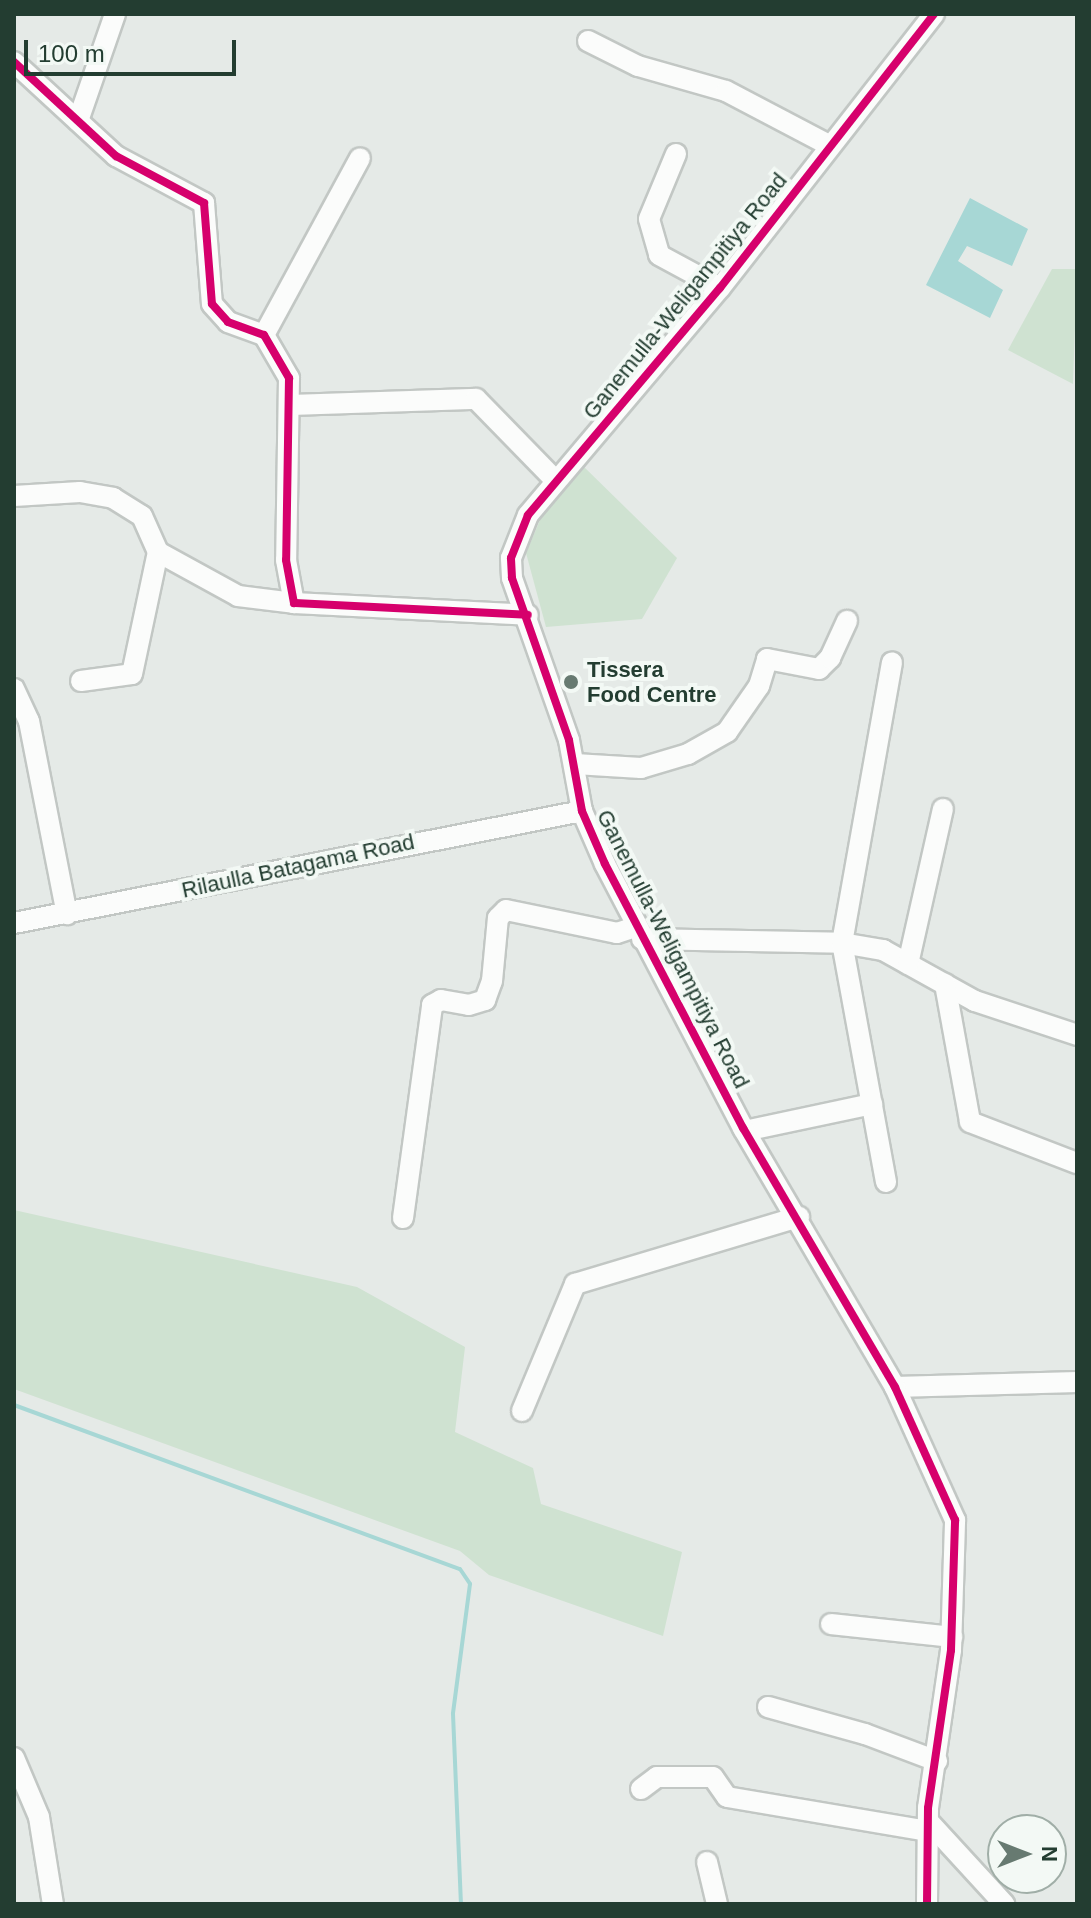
<!DOCTYPE html>
<style>
body{margin:0}
#map{position:relative;width:1091px;height:1918px;overflow:hidden;background:#e5eae7;font-family:Helvetica,sans-serif}
div>[style]{position:absolute}
.green>*{inset:0;background:#cfe2d1}
.water>*{inset:0;background:#a7d7d5}
.stream>*{height:4px;margin:-2px;padding:0 2px;transform-origin:2px;border-radius:2px;background:#a7d7d5}
.roads{filter:drop-shadow(2px 0 #c2c7c4) drop-shadow(-2px 0 #c2c7c4) drop-shadow(0 2px #c2c7c4) drop-shadow(0 -2px #c2c7c4)}
.minor>*{height:20px;margin:-10px;padding:0 10px;transform-origin:10px;border-radius:10px;background:#fbfcfb}
.cycleway>*{height:8px;margin:-4px;padding:0 4px;transform-origin:4px;border-radius:4px;background:#d6006c}
.dots>*{width:22px;height:22px;translate:-50% -50%;box-sizing:border-box;border:4px solid #f3f9f5;border-radius:50%}
span{translate:-50% -50%;white-space:nowrap;text-align:center;line-height:1.15;-webkit-text-stroke:8px #f3f9f5;paint-order:stroke}
.street-label{font-size:22px;color:#233d31}
.poi-label{font-size:22px;color:#233d31;font-weight:700}
.left{translate:0 -50%;text-align:left}
.frame{position:absolute;inset:0;border:16px solid #233d31;pointer-events:none}
.north{position:absolute;left:987px;top:1814px;width:80px;height:80px;box-sizing:border-box;background:#f3f9f5;border:2px solid #a0aea7;border-radius:50%;rotate:90deg;font-size:22px;font-weight:700;line-height:32px;text-align:center;color:#233d31}
.north::after{content:'';display:block;margin:auto;width:28px;height:36px;background:#677a71;clip-path:polygon(50% 0,100% 100%,50% 72%,0 100%)}
.scale{position:absolute;left:24px;top:40px;width:212px;height:36px;box-sizing:border-box;border:4px solid #233d31;border-top:0;padding-left:10px;font-size:24px;line-height:28px;white-space:nowrap;color:#233d31;-webkit-text-stroke:6px #f3f9f5;paint-order:stroke}
</style>
<div id="map">
<div class="green">
<div style="clip-path:polygon(1052px 269px,1077px 269px,1073px 384px,1008px 350px)"></div>
<div style="clip-path:polygon(581px 464px,677px 558px,642px 619px,546px 627px,526px 553px,543px 513px)"></div>
<div style="clip-path:polygon(14px 1210px,357px 1287px,465px 1347px,455px 1432px,533px 1468px,541px 1504px,682px 1552px,663px 1636px,489px 1575px,460px 1551px,14px 1389px)"></div>
</div>
<div class="water">
<div style="clip-path:polygon(970px 198px,1028px 229px,1012px 266px,967px 246px,958px 261px,1003px 290px,990px 318px,926px 285px)"></div>
</div>
<div class="stream">
<div style="left:14px;top:1405px;width:475px;rotate:20.2deg"></div>
<div style="left:460px;top:1569px;width:18px;rotate:56deg"></div>
<div style="left:470px;top:1584px;width:131px;rotate:97.5deg"></div>
<div style="left:453px;top:1714px;width:190px;rotate:87.6deg"></div>
</div>
<div class="roads">
<div class="minor">
<div style="left:588px;top:41px;width:56px;rotate:26.6deg"></div>
<div style="left:638px;top:66px;width:91px;rotate:15.9deg"></div>
<div style="left:726px;top:91px;width:116px;rotate:27.7deg"></div>
<div style="left:14px;top:62px;width:139px;rotate:42.7deg"></div>
<div style="left:116px;top:156px;width:100px;rotate:28.1deg"></div>
<div style="left:204px;top:203px;width:101px;rotate:85.5deg"></div>
<div style="left:212px;top:304px;width:24px;rotate:48deg"></div>
<div style="left:228px;top:322px;width:38px;rotate:20deg"></div>
<div style="left:264px;top:335px;width:50px;rotate:59.8deg"></div>
<div style="left:289px;top:378px;width:182px;rotate:90.9deg"></div>
<div style="left:286px;top:560px;width:44px;rotate:79.5deg"></div>
<div style="left:294px;top:603px;width:234px;rotate:2.9deg"></div>
<div style="left:78px;top:121px;width:113px;rotate:-70.9deg"></div>
<div style="left:676px;top:154px;width:70px;rotate:112.6deg"></div>
<div style="left:649px;top:219px;width:37px;rotate:74deg"></div>
<div style="left:659px;top:255px;width:69px;rotate:28.4deg"></div>
<div style="left:264px;top:335px;width:201px;rotate:-61.5deg"></div>
<div style="left:293px;top:405px;width:183px;rotate:-1.9deg"></div>
<div style="left:476px;top:399px;width:113px;rotate:45.7deg"></div>
<div style="left:14px;top:496px;width:66px;rotate:-3.5deg"></div>
<div style="left:80px;top:492px;width:34px;rotate:10deg"></div>
<div style="left:113px;top:498px;width:34px;rotate:32deg"></div>
<div style="left:142px;top:516px;width:39px;rotate:66deg"></div>
<div style="left:158px;top:552px;width:91px;rotate:28.8deg"></div>
<div style="left:238px;top:596px;width:56px;rotate:7.1deg"></div>
<div style="left:81px;top:681px;width:51px;rotate:-7.8deg"></div>
<div style="left:132px;top:674px;width:125px;rotate:-78deg"></div>
<div style="left:14px;top:689px;width:35px;rotate:65deg"></div>
<div style="left:29px;top:721px;width:197px;rotate:78.9deg"></div>
<div style="left:575px;top:764px;width:66px;rotate:3.5deg"></div>
<div style="left:641px;top:768px;width:49px;rotate:-16.6deg"></div>
<div style="left:688px;top:754px;width:45px;rotate:-29.4deg"></div>
<div style="left:727px;top:732px;width:56px;rotate:-55.2deg"></div>
<div style="left:759px;top:686px;width:28px;rotate:-73deg"></div>
<div style="left:767px;top:659px;width:53px;rotate:10.9deg"></div>
<div style="left:819px;top:669px;width:16px;rotate:-45deg"></div>
<div style="left:830px;top:658px;width:41px;rotate:-65.3deg"></div>
<div style="left:14px;top:923px;width:579px;rotate:-11.15deg"></div>
<div style="left:642px;top:939px;width:200px;rotate:1.1deg"></div>
<div style="left:842px;top:943px;width:42px;rotate:9.7deg"></div>
<div style="left:883px;top:950px;width:105px;rotate:29deg"></div>
<div style="left:975px;top:1001px;width:108px;rotate:18.4deg"></div>
<div style="left:908px;top:964px;width:159px;rotate:-77.3deg"></div>
<div style="left:945px;top:984px;width:140px;rotate:79.7deg"></div>
<div style="left:970px;top:1122px;width:115px;rotate:21deg"></div>
<div style="left:745px;top:1131px;width:130px;rotate:-12deg"></div>
<div style="left:886px;top:1182px;width:243px;rotate:-100.4deg"></div>
<div style="left:842px;top:943px;width:285px;rotate:-79.9deg"></div>
<div style="left:403px;top:1218px;width:215px;rotate:-82.2deg"></div>
<div style="left:432px;top:1005px;width:10px;rotate:-29deg"></div>
<div style="left:441px;top:1000px;width:28px;rotate:10deg"></div>
<div style="left:469px;top:1005px;width:17px;rotate:-17deg"></div>
<div style="left:485px;top:1000px;width:20px;rotate:-70deg"></div>
<div style="left:492px;top:981px;width:63px;rotate:-84.6deg"></div>
<div style="left:498px;top:918px;width:11px;rotate:-45deg"></div>
<div style="left:506px;top:910px;width:113px;rotate:11.7deg"></div>
<div style="left:617px;top:933px;width:20px;rotate:-18deg"></div>
<div style="left:895px;top:1387px;width:182px;rotate:-1.6deg"></div>
<div style="left:522px;top:1411px;width:138px;rotate:-67.3deg"></div>
<div style="left:575px;top:1284px;width:234px;rotate:-16.7deg"></div>
<div style="left:831px;top:1624px;width:122px;rotate:6.1deg"></div>
<div style="left:768px;top:1707px;width:101px;rotate:15.6deg"></div>
<div style="left:865px;top:1734px;width:77px;rotate:20.6deg"></div>
<div style="left:14px;top:1758px;width:64px;rotate:67deg"></div>
<div style="left:39px;top:1817px;width:88px;rotate:80.9deg"></div>
<div style="left:641px;top:1789px;width:20px;rotate:-37deg"></div>
<div style="left:657px;top:1777px;width:56px"></div>
<div style="left:713px;top:1777px;width:24px;rotate:55deg"></div>
<div style="left:727px;top:1797px;width:203px;rotate:9.6deg"></div>
<div style="left:928px;top:1821px;width:113px;rotate:47.5deg"></div>
<div style="left:707px;top:1862px;width:43px;rotate:76.6deg"></div>
<div style="left:927px;top:1904px;width:96px;rotate:-89.4deg"></div>
<div style="left:928px;top:1808px;width:160px;rotate:-81.7deg"></div>
<div style="left:951px;top:1650px;width:130px;rotate:-88.2deg"></div>
<div style="left:955px;top:1520px;width:146px;rotate:-114.3deg"></div>
<div style="left:895px;top:1387px;width:300px;rotate:-120.4deg"></div>
<div style="left:743px;top:1128px;width:298px;rotate:-117.6deg"></div>
<div style="left:605px;top:864px;width:58px;rotate:-113.5deg"></div>
<div style="left:582px;top:811px;width:72px;rotate:-100.4deg"></div>
<div style="left:569px;top:740px;width:172px;rotate:-109.4deg"></div>
<div style="left:512px;top:578px;width:20px;rotate:-93deg"></div>
<div style="left:511px;top:558px;width:46px;rotate:-68.4deg"></div>
<div style="left:528px;top:515px;width:297px;rotate:-49.8deg"></div>
<div style="left:720px;top:288px;width:348px;rotate:-52deg"></div>
</div>
</div>
<div class="cycleway">
<div style="left:14px;top:62px;width:139px;rotate:42.7deg"></div>
<div style="left:116px;top:156px;width:100px;rotate:28.1deg"></div>
<div style="left:204px;top:203px;width:101px;rotate:85.5deg"></div>
<div style="left:212px;top:304px;width:24px;rotate:48deg"></div>
<div style="left:228px;top:322px;width:38px;rotate:20deg"></div>
<div style="left:264px;top:335px;width:50px;rotate:59.8deg"></div>
<div style="left:289px;top:378px;width:182px;rotate:90.9deg"></div>
<div style="left:286px;top:560px;width:44px;rotate:79.5deg"></div>
<div style="left:294px;top:603px;width:234px;rotate:2.9deg"></div>
<div style="left:927px;top:1904px;width:96px;rotate:-89.4deg"></div>
<div style="left:928px;top:1808px;width:160px;rotate:-81.7deg"></div>
<div style="left:951px;top:1650px;width:130px;rotate:-88.2deg"></div>
<div style="left:955px;top:1520px;width:146px;rotate:-114.3deg"></div>
<div style="left:895px;top:1387px;width:300px;rotate:-120.4deg"></div>
<div style="left:743px;top:1128px;width:298px;rotate:-117.6deg"></div>
<div style="left:605px;top:864px;width:58px;rotate:-113.5deg"></div>
<div style="left:582px;top:811px;width:72px;rotate:-100.4deg"></div>
<div style="left:569px;top:740px;width:172px;rotate:-109.4deg"></div>
<div style="left:512px;top:578px;width:20px;rotate:-93deg"></div>
<div style="left:511px;top:558px;width:46px;rotate:-68.4deg"></div>
<div style="left:528px;top:515px;width:297px;rotate:-49.8deg"></div>
<div style="left:720px;top:288px;width:348px;rotate:-52deg"></div>
</div>
<div class="dots">
<div style="left:571px;top:682px;background:#677a71"></div>
</div>
<div class="street-label">
<span style="left:685px;top:296px;rotate:-51deg">Ganemulla-Weligampitiya Road</span>
<span style="left:298px;top:866px;rotate:-12deg">Rilaulla Batagama Road</span>
<span style="left:673px;top:949px;rotate:63deg">Ganemulla-Weligampitiya Road</span>
</div>
<div class="poi-label">
<span class="left" style="left:587px;top:682px">Tissera<br>Food Centre</span>
</div>
<div class="frame"></div>
<div class="north">N</div>
<div class="scale">100 m</div>
</div>
